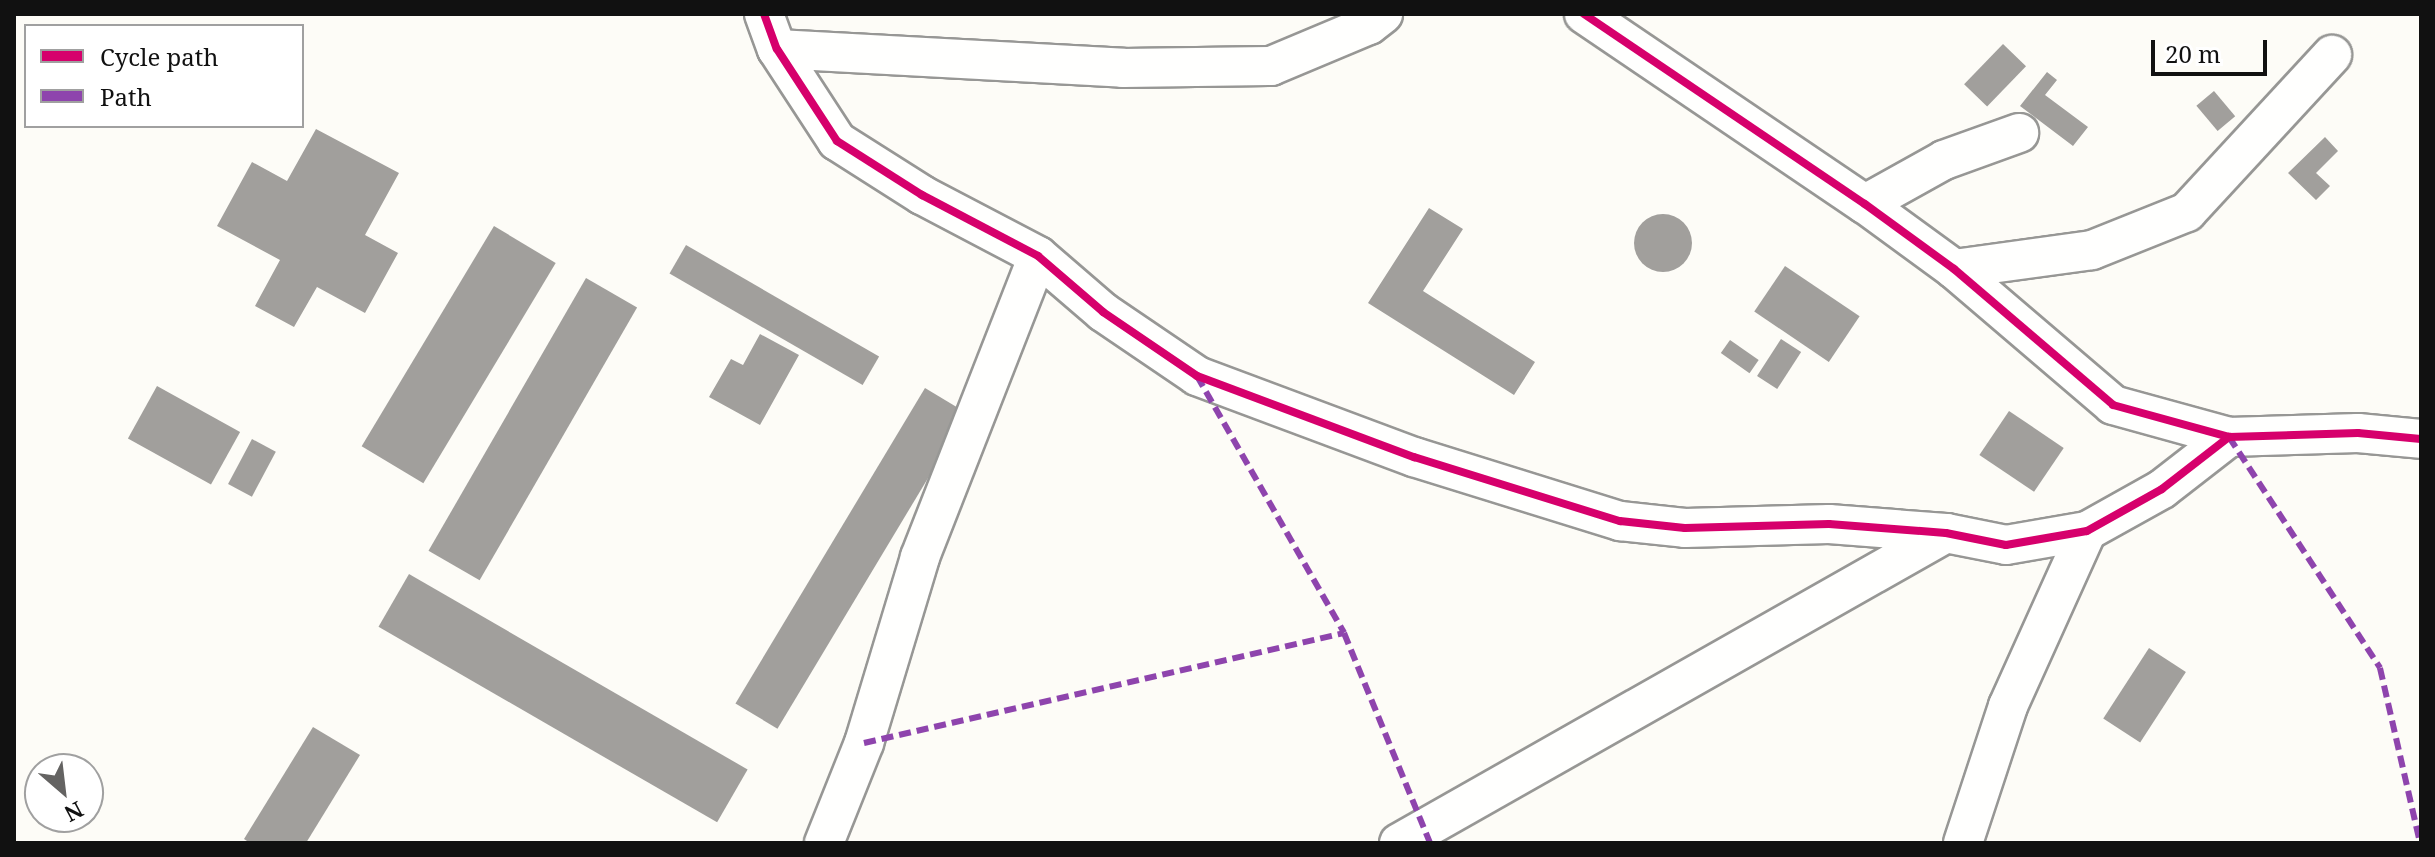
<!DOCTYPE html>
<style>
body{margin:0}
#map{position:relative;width:2435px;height:857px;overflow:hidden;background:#fdfcf7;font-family:"Noto Serif",serif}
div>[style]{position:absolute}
.building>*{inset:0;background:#a19f9c;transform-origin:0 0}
.round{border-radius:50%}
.roads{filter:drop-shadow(2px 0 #979795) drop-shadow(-2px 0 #979795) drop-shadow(0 2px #979795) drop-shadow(0 -2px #979795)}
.minor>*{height:38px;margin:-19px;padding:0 19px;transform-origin:19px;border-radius:19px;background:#fffffe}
.quiet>*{height:6px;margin-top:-3px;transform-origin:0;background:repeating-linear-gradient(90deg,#8e44ad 0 12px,transparent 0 18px)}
.cycleway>*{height:8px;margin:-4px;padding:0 4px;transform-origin:4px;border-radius:4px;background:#d6006c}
span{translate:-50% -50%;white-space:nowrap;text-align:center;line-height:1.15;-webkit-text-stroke:8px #fff;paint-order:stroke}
.frame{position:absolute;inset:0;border:16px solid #111;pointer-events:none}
.legend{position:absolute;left:24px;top:24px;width:280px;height:104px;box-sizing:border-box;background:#fff;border:2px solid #a0a0a0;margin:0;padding:10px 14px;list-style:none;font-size:24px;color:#111}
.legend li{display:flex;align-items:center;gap:16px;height:40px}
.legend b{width:40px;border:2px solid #a0a0a0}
.north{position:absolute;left:24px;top:753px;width:80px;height:80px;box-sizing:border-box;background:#fff;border:2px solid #a0a0a0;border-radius:50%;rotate:152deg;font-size:22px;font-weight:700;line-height:32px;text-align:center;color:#111}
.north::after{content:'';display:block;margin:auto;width:28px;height:36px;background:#646362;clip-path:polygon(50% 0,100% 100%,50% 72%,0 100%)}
.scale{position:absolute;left:2151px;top:40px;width:116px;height:36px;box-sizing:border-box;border:4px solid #111;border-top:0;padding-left:10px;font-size:24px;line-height:28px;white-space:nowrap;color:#111;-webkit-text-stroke:6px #fff;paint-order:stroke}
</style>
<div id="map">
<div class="building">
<div style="left:2003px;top:44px;width:32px;height:56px;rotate:44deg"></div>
<div style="clip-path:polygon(2047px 72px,2057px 80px,2045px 95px,2088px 127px,2073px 146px,2020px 106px)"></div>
<div style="left:2214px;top:91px;width:33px;height:23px;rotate:50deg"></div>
<div style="clip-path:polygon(316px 129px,399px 173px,365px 235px,398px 253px,365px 313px,317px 287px,294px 327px,255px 306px,280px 260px,217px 226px,252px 162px,287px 181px)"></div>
<div style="clip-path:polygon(2325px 137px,2338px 151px,2316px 173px,2330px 186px,2316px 200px,2288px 173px)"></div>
<div style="clip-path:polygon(1429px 208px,1463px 229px,1423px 291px,1535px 362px,1514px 395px,1368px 303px)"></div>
<div class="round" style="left:1634px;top:214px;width:58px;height:58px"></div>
<div style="left:494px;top:226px;width:72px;height:257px;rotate:31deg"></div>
<div style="left:686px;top:245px;width:223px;height:33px;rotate:30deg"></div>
<div style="left:1785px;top:266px;width:90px;height:55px;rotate:34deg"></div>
<div style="left:586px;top:278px;width:59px;height:315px;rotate:30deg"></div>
<div style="clip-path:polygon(760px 334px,799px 355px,760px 425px,709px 397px,731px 359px,743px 365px)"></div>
<div style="left:1781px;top:339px;width:24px;height:44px;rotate:33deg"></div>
<div style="left:1730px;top:340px;width:35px;height:16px;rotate:35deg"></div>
<div style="left:157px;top:386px;width:95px;height:60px;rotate:29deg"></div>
<div style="left:925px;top:388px;width:49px;height:368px;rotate:31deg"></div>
<div style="left:2009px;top:411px;width:66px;height:53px;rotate:34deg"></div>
<div style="left:252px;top:439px;width:27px;height:51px;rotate:28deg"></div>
<div style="left:409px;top:574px;width:391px;height:61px;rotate:30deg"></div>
<div style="left:2149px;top:648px;width:44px;height:84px;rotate:33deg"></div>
<div style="clip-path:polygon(313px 727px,360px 755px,306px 843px,250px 843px,244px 839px)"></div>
</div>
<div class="roads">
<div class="minor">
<div style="left:764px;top:14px;width:37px;rotate:70deg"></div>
<div style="left:777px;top:49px;width:110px;rotate:56.9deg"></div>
<div style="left:837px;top:141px;width:101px;rotate:32.4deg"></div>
<div style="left:922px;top:195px;width:131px;rotate:27.7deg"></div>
<div style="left:1038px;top:256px;width:86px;rotate:40.7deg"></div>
<div style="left:1103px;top:312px;width:114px;rotate:34.2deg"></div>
<div style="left:1197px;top:376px;width:232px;rotate:20.5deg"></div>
<div style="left:1414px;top:457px;width:216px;rotate:17.3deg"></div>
<div style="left:1620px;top:521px;width:65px;rotate:6.1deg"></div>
<div style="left:1685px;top:528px;width:144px;rotate:-1.6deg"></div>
<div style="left:1829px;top:524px;width:117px;rotate:4.4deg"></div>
<div style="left:1946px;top:533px;width:61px;rotate:11.3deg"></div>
<div style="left:2006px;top:545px;width:82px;rotate:-9.8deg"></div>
<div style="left:2087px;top:531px;width:86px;rotate:-29.2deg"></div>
<div style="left:2162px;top:489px;width:85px;rotate:-37.8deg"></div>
<div style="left:1584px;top:14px;width:339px;rotate:34.1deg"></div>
<div style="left:1865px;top:204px;width:110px;rotate:36.1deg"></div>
<div style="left:1954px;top:269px;width:209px;rotate:40.5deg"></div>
<div style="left:2113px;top:405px;width:120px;rotate:15.4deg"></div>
<div style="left:2229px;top:437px;width:129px;rotate:-1.8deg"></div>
<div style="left:2358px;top:433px;width:63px;rotate:5.4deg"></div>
<div style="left:777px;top:49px;width:347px;rotate:3.1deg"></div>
<div style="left:1123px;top:68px;width:148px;rotate:-0.8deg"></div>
<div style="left:1271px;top:66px;width:106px;rotate:-22.7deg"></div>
<div style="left:1369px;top:25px;width:18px;rotate:-38deg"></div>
<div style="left:1865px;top:204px;width:90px;rotate:-29.1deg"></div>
<div style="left:1944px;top:160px;width:80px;rotate:-19.8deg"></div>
<div style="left:1954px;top:269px;width:139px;rotate:-7.8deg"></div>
<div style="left:2092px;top:250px;width:102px;rotate:-21.8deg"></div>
<div style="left:2187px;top:212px;width:214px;rotate:-47.3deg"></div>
<div style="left:824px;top:843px;width:108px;rotate:-68.2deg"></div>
<div style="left:864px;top:743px;width:194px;rotate:-73.2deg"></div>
<div style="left:920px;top:557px;width:323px;rotate:-68.6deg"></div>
<div style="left:1399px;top:843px;width:629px;rotate:-29.54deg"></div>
<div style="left:1963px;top:843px;width:144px;rotate:-71.8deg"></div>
<div style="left:2008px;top:706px;width:192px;rotate:-65.7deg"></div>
</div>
</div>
<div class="quiet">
<div style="left:1197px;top:376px;width:296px;rotate:60.2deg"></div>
<div style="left:1344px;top:633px;width:227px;rotate:67.7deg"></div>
<div style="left:2229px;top:437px;width:276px;rotate:56.8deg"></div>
<div style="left:2380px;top:668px;width:180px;rotate:77.1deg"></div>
<div style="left:864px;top:743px;width:492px;rotate:-12.9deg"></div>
</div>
<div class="cycleway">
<div style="left:764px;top:14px;width:37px;rotate:70deg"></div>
<div style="left:777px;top:49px;width:110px;rotate:56.9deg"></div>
<div style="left:837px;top:141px;width:101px;rotate:32.4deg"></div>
<div style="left:922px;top:195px;width:131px;rotate:27.7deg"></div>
<div style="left:1038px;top:256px;width:86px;rotate:40.7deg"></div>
<div style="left:1103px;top:312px;width:114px;rotate:34.2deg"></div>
<div style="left:1197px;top:376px;width:232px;rotate:20.5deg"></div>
<div style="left:1414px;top:457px;width:216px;rotate:17.3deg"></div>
<div style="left:1620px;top:521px;width:65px;rotate:6.1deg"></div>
<div style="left:1685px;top:528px;width:144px;rotate:-1.6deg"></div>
<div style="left:1829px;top:524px;width:117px;rotate:4.4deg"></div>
<div style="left:1946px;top:533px;width:61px;rotate:11.3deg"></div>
<div style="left:2006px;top:545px;width:82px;rotate:-9.8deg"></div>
<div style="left:2087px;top:531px;width:86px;rotate:-29.2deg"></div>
<div style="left:2162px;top:489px;width:85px;rotate:-37.8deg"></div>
<div style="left:1584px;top:14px;width:339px;rotate:34.1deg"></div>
<div style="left:1865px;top:204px;width:110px;rotate:36.1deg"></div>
<div style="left:1954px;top:269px;width:209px;rotate:40.5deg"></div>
<div style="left:2113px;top:405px;width:120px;rotate:15.4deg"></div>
<div style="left:2229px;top:437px;width:129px;rotate:-1.8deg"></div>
<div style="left:2358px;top:433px;width:63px;rotate:5.4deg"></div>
</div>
<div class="frame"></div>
<ul class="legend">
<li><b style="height:10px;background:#d6006c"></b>Cycle path</li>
<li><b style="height:10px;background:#8e44ad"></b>Path</li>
</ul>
<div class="north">N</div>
<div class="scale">20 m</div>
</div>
